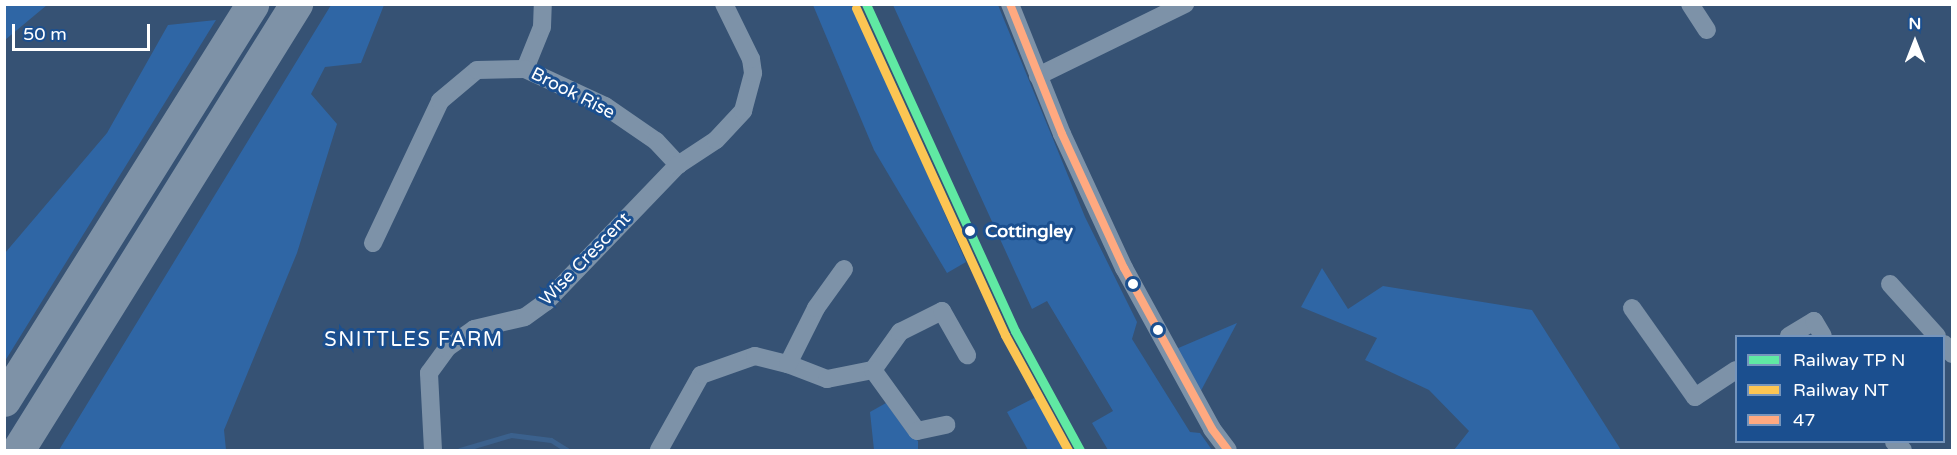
<!DOCTYPE html>
<style>
body{margin:0}
#map{position:relative;width:1957px;height:455px;overflow:hidden;background:#365274;font-family:"Varela Round",sans-serif}
div>[style]{position:absolute}
.green>*{inset:0;background:#2f66a5}
.stream>*{height:5px;margin:-2.5px;padding:0 2.5px;transform-origin:2.5px;border-radius:2.5px;background:#3b618d}
.street>*{height:18px;margin:-9px;padding:0 9px;transform-origin:9px;border-radius:9px;background:#7d92a8}
.highway>*{height:33px;margin:-16.5px;padding:0 16.5px;transform-origin:16.5px;border-radius:16.5px;background:#7e92a7}
.bus-1>*{height:8px;margin:-4px;padding:0 4px;transform-origin:4px;border-radius:4px;background:#ffa980}
.rail-1>*{height:9px;margin:-4.5px;padding:0 4.5px;transform-origin:4.5px;border-radius:4.5px;background:#60e9a3}
.rail-2>*{height:9px;margin:-4.5px;padding:0 4.5px;transform-origin:4.5px;border-radius:4.5px;background:#fcc553}
.dots>*{width:16px;height:16px;translate:-50% -50%;box-sizing:border-box;border:3px solid #1b4f8f;border-radius:50%}
span{translate:-50% -50%;white-space:nowrap;text-align:center;line-height:1.15;-webkit-text-stroke:6px #1b4f8f;paint-order:stroke}
.street-label{font-size:18px;color:#fff}
.stop-label{font-size:18px;color:#fff;font-weight:700}
.left{translate:0 -50%;text-align:left}
.neighbourhood-label{font-size:20px;color:#fff;letter-spacing:1.5px}
.frame{position:absolute;inset:0;border:6px solid #fff;pointer-events:none}
.legend{position:absolute;left:1735px;top:335px;width:210px;height:108px;box-sizing:border-box;background:#1b4f8f;border:2px solid #7695bc;margin:0;padding:8px 10px;list-style:none;font-size:18px;color:#fff}
.legend li{display:flex;align-items:center;gap:12px;height:30px}
.legend b{width:30px;border:2px solid #7695bc}
.north{position:absolute;left:1885px;top:12px;width:60px;height:60px;-webkit-text-stroke:4px #1b4f8f;paint-order:stroke;rotate:0deg;font-size:16px;font-weight:700;line-height:24px;text-align:center;color:#fff}
.north::after{content:'';display:block;margin:auto;width:21px;height:27px;background:#fff;clip-path:polygon(50% 0,100% 100%,50% 72%,0 100%)}
.scale{position:absolute;left:12px;top:24px;width:138px;height:27px;box-sizing:border-box;border:3px solid #fff;border-top:0;padding-left:8px;font-size:18px;line-height:21px;white-space:nowrap;color:#fff;-webkit-text-stroke:4px #1b4f8f;paint-order:stroke}
</style>
<div id="map">
<div class="green">
<div style="clip-path:polygon(5px 4px,47px 4px,47px 5px,5px 40px)"></div>
<div style="clip-path:polygon(331px 5px,384px 5px,361px 63px,325px 67px,311px 94px,337px 124px,297px 253px,224px 430px,226px 450px,59px 450px)"></div>
<div style="clip-path:polygon(813px 5px,853px 5px,966px 262px,947px 273px,874px 150px)"></div>
<div style="clip-path:polygon(893px 5px,998px 5px,1085px 217px,1137px 322px,1132px 339px,1190px 432px,1200px 433px,1212px 450px,1108px 450px,1092px 423px,1113px 411px,1047px 301px,1032px 309px)"></div>
<div style="clip-path:polygon(216px 20px,5px 361px,5px 253px,107px 133px,168px 25px)"></div>
<div style="clip-path:polygon(1322px 268px,1348px 309px,1383px 286px,1532px 310px,1621px 450px,1454px 450px,1469px 431px,1429px 390px,1365px 360px,1377px 338px,1301px 307px)"></div>
<div style="clip-path:polygon(1237px 323px,1196px 400px,1169px 352px)"></div>
<div style="clip-path:polygon(1040px 395px,1071px 450px,1028px 450px,1007px 412px)"></div>
<div style="clip-path:polygon(886px 403px,907px 432px,918px 441px,918px 450px,874px 450px,870px 412px)"></div>
</div>
<div class="stream">
<div style="left:460px;top:450px;width:53px;rotate:-16.4deg"></div>
<div style="left:511px;top:435px;width:40px;rotate:7.1deg"></div>
<div style="left:551px;top:440px;width:19px;rotate:32deg"></div>
</div>
<div class="street">
<div style="left:1010px;top:4px;width:140px;rotate:68.2deg"></div>
<div style="left:1062px;top:134px;width:148px;rotate:65.2deg"></div>
<div style="left:1124px;top:268px;width:183px;rotate:61.3deg"></div>
<div style="left:1212px;top:429px;width:26px;rotate:53deg"></div>
<div style="left:1690px;top:4px;width:31px;rotate:57deg"></div>
<div style="left:525px;top:69px;width:45px;rotate:-68deg"></div>
<div style="left:542px;top:27px;width:23px;rotate:-88deg"></div>
<div style="left:1038px;top:76px;width:164px;rotate:-26.1deg"></div>
<div style="left:373px;top:243px;width:157px;rotate:-64.7deg"></div>
<div style="left:440px;top:101px;width:48px;rotate:-40deg"></div>
<div style="left:477px;top:70px;width:48px;rotate:-1.2deg"></div>
<div style="left:525px;top:69px;width:88px;rotate:24.8deg"></div>
<div style="left:605px;top:106px;width:62px;rotate:34.5deg"></div>
<div style="left:656px;top:141px;width:33px;rotate:47deg"></div>
<div style="left:1890px;top:284px;width:70px;rotate:47.9deg"></div>
<div style="left:1632px;top:308px;width:109px;rotate:54.7deg"></div>
<div style="left:1695px;top:397px;width:49px;rotate:-33.4deg"></div>
<div style="left:1789px;top:336px;width:29px;rotate:-31deg"></div>
<div style="left:1814px;top:321px;width:17px;rotate:59deg"></div>
<div style="left:1944px;top:344px;width:13px;rotate:51deg"></div>
<div style="left:788px;top:364px;width:42px;rotate:21deg"></div>
<div style="left:827px;top:379px;width:47px;rotate:-11.1deg"></div>
<div style="left:873px;top:370px;width:47px;rotate:-54.6deg"></div>
<div style="left:900px;top:332px;width:47px;rotate:-26.6deg"></div>
<div style="left:942px;top:311px;width:51px;rotate:60.4deg"></div>
<div style="left:873px;top:370px;width:75px;rotate:54.2deg"></div>
<div style="left:917px;top:431px;width:30px;rotate:-12deg"></div>
<div style="left:1894px;top:442px;width:12px;rotate:42deg"></div>
<div style="left:433px;top:450px;width:77px;rotate:-93deg"></div>
<div style="left:429px;top:373px;width:31px;rotate:-54deg"></div>
<div style="left:447px;top:348px;width:33px;rotate:-35deg"></div>
<div style="left:474px;top:329px;width:52px;rotate:-13.2deg"></div>
<div style="left:525px;top:317px;width:26px;rotate:-36deg"></div>
<div style="left:546px;top:302px;width:190px;rotate:-46.1deg"></div>
<div style="left:678px;top:165px;width:45px;rotate:-33.3deg"></div>
<div style="left:716px;top:140px;width:40px;rotate:-47deg"></div>
<div style="left:743px;top:111px;width:39px;rotate:-75deg"></div>
<div style="left:753px;top:73px;width:14px;rotate:-98deg"></div>
<div style="left:751px;top:59px;width:61px;rotate:-116.1deg"></div>
<div style="left:659px;top:450px;width:86px;rotate:-60.8deg"></div>
<div style="left:701px;top:375px;width:57px;rotate:-19.4deg"></div>
<div style="left:755px;top:356px;width:34px;rotate:14deg"></div>
<div style="left:788px;top:364px;width:63px;rotate:-63.4deg"></div>
<div style="left:816px;top:308px;width:48px;rotate:-54.3deg"></div>
</div>
<div class="highway">
<div style="left:4px;top:400px;width:467px;rotate:-57.9deg"></div>
<div style="left:18px;top:450px;width:526px;rotate:-58.06deg"></div>
</div>
<div class="bus-1">
<div style="left:1010px;top:4px;width:140px;rotate:68.2deg"></div>
<div style="left:1062px;top:134px;width:148px;rotate:65.2deg"></div>
<div style="left:1124px;top:268px;width:183px;rotate:61.3deg"></div>
<div style="left:1212px;top:429px;width:26px;rotate:53deg"></div>
</div>
<div class="rail-1">
<div style="left:866px;top:4px;width:359px;rotate:65.5deg"></div>
<div style="left:1015px;top:331px;width:136px;rotate:61.4deg"></div>
</div>
<div class="rail-2">
<div style="left:856px;top:8px;width:359px;rotate:65.5deg"></div>
<div style="left:1005px;top:335px;width:131px;rotate:61.3deg"></div>
</div>
<div class="dots">
<div style="left:970px;top:231px;background:#fff"></div>
<div style="left:1133px;top:284px;background:#fff"></div>
<div style="left:1158px;top:330px;background:#fff"></div>
</div>
<div class="street-label">
<span style="left:573px;top:93px;rotate:27deg">Brook Rise</span>
<span style="left:585px;top:259px;rotate:-46deg">Wise Crescent</span>
</div>
<div class="stop-label">
<span class="left" style="left:985px;top:231px">Cottingley</span>
</div>
<div class="neighbourhood-label">
<span style="left:414px;top:340px">SNITTLES FARM</span>
</div>
<div class="frame"></div>
<ul class="legend">
<li><b style="height:8px;background:#60e9a3"></b>Railway TP N</li>
<li><b style="height:8px;background:#fcc553"></b>Railway NT</li>
<li><b style="height:8px;background:#ffa980"></b>47</li>
</ul>
<div class="north">N</div>
<div class="scale">50 m</div>
</div>
